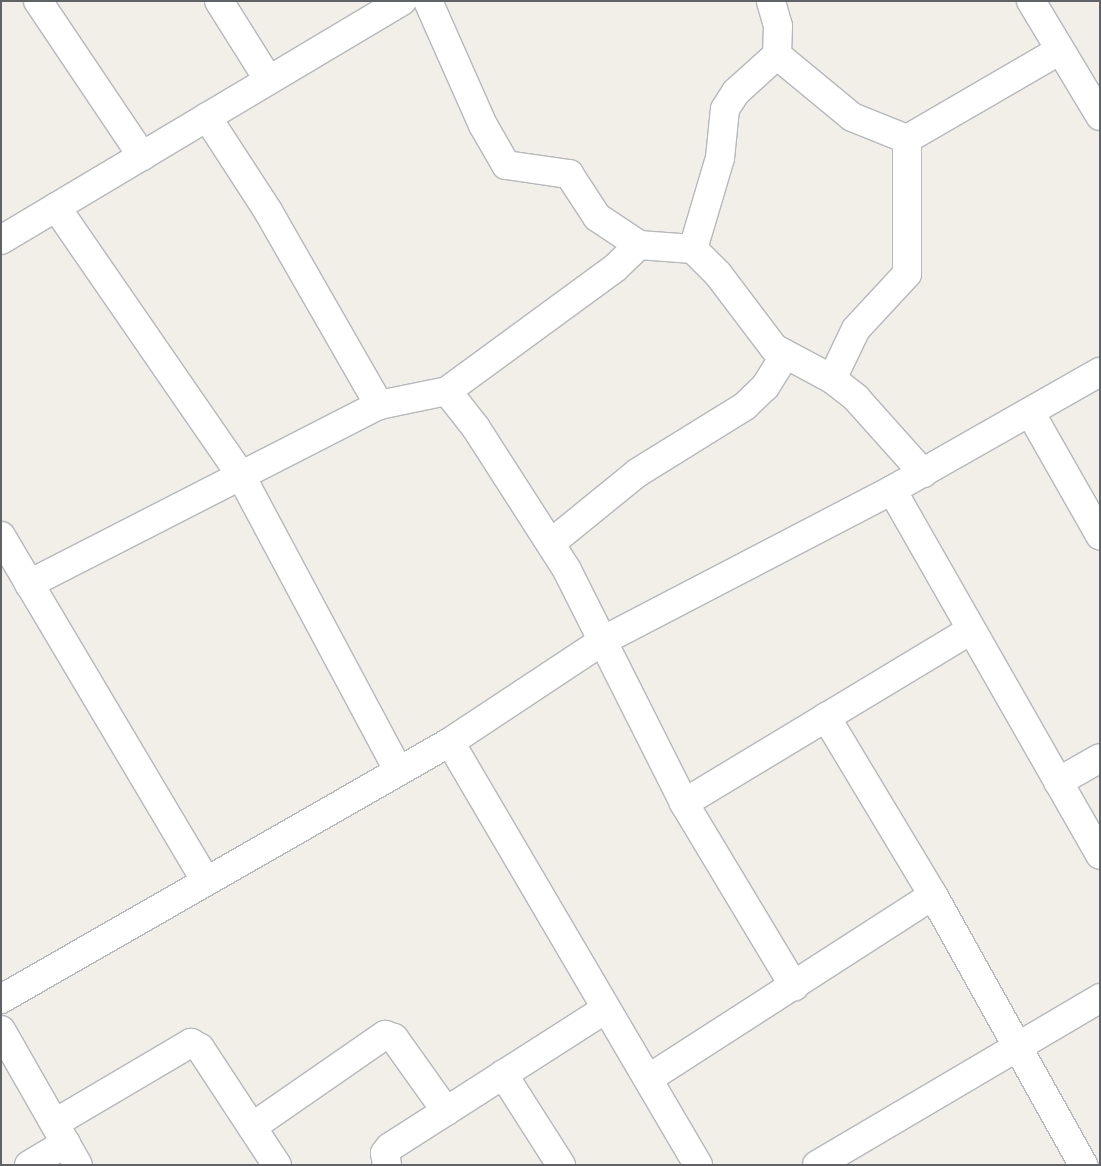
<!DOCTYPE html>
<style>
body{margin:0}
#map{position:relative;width:1101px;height:1166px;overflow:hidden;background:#f1efe8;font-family:"Roboto Condensed",sans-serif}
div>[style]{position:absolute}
.roads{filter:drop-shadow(1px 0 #b5b8bc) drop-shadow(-1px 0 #b5b8bc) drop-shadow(0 1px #b5b8bc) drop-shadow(0 -1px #b5b8bc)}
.minor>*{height:28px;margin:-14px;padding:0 14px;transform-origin:14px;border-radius:14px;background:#fff}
span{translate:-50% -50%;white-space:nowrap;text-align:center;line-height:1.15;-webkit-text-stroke:4.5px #fff;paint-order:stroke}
.frame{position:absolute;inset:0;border:2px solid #5f6368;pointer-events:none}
</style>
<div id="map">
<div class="roads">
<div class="minor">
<div style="left:38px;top:1px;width:187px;rotate:56.1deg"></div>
<div style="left:219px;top:1px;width:92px;rotate:57.9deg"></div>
<div style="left:428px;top:1px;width:136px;rotate:66.1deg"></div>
<div style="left:483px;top:125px;width:46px;rotate:60.1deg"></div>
<div style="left:506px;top:165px;width:64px;rotate:8.1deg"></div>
<div style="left:569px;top:174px;width:51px;rotate:56.9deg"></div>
<div style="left:597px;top:217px;width:50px;rotate:33.7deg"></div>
<div style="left:639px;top:245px;width:54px;rotate:4.2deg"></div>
<div style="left:693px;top:249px;width:35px;rotate:45deg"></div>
<div style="left:718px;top:274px;width:93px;rotate:52.9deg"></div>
<div style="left:774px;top:348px;width:66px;rotate:28.1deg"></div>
<div style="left:832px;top:379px;width:31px;rotate:38deg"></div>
<div style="left:856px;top:398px;width:101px;rotate:48.2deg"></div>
<div style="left:1031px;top:1px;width:134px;rotate:59deg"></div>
<div style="left:777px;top:55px;width:97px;rotate:39.6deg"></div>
<div style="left:852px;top:117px;width:59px;rotate:21.8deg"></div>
<div style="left:907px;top:139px;width:176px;rotate:-30.1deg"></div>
<div style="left:207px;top:117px;width:112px;rotate:57deg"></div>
<div style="left:268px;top:211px;width:224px;rotate:60.2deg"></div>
<div style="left:56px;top:207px;width:324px;rotate:55.4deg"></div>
<div style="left:240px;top:474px;width:336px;rotate:61.9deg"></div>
<div style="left:1px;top:240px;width:467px;rotate:-30.8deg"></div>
<div style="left:693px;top:249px;width:95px;rotate:-73.5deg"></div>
<div style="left:720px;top:158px;width:49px;rotate:-84.2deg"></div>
<div style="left:725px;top:109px;width:20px;rotate:-57deg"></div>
<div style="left:736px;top:92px;width:55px;rotate:-42.1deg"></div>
<div style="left:777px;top:55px;width:29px;rotate:-88deg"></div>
<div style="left:778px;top:26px;width:26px;rotate:-106deg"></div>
<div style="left:832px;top:379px;width:55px;rotate:-64.4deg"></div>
<div style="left:856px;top:329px;width:75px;rotate:-47.2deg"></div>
<div style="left:907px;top:274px;width:135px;rotate:-90deg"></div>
<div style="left:447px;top:391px;width:47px;rotate:51.9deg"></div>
<div style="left:476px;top:428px;width:169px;rotate:57.3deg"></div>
<div style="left:567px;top:570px;width:261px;rotate:63.3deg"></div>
<div style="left:684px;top:803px;width:214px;rotate:59deg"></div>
<div style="left:1030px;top:412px;width:142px;rotate:60.4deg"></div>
<div style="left:892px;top:490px;width:420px;rotate:60.3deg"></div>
<div style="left:1px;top:536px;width:400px;rotate:59.3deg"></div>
<div style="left:551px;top:543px;width:111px;rotate:-39.1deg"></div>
<div style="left:637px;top:473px;width:127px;rotate:-31.8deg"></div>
<div style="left:745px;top:406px;width:28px;rotate:-44deg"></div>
<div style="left:765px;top:387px;width:36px;rotate:-58deg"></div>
<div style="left:29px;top:584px;width:393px;rotate:-27.1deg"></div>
<div style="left:379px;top:405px;width:69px;rotate:-11.6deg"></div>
<div style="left:447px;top:391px;width:208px;rotate:-36.2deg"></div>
<div style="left:615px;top:268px;width:33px;rotate:-44deg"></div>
<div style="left:826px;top:717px;width:208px;rotate:59deg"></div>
<div style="left:933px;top:895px;width:309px;rotate:60.9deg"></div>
<div style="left:450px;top:742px;width:490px;rotate:59.6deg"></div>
<div style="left:1058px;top:782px;width:48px;rotate:-29.7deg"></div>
<div style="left:684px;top:803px;width:335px;rotate:-31.1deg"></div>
<div style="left:1px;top:999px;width:517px;rotate:-29.79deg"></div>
<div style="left:450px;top:742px;width:185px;rotate:-33.5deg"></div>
<div style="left:604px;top:640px;width:325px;rotate:-27.5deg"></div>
<div style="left:892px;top:490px;width:239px;rotate:-29.6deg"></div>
<div style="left:1px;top:1030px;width:155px;rotate:60.3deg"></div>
<div style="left:503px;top:1074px;width:108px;rotate:57.5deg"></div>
<div style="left:648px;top:1079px;width:339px;rotate:-32.8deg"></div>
<div style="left:55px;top:1123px;width:158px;rotate:-30.5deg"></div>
<div style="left:191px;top:1043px;width:10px;rotate:29deg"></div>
<div style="left:200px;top:1048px;width:140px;rotate:56.7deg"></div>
<div style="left:252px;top:1127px;width:162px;rotate:-34.7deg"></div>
<div style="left:385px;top:1035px;width:9px;rotate:18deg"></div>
<div style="left:394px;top:1038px;width:90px;rotate:54.5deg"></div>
<div style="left:29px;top:1165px;width:43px;rotate:-30.7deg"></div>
<div style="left:387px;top:1165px;width:12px;rotate:-99deg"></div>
<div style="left:385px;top:1153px;width:8px;rotate:-50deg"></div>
<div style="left:390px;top:1147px;width:256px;rotate:-32.6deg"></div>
<div style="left:817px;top:1165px;width:329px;rotate:-30.5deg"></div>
</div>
</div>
<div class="frame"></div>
</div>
